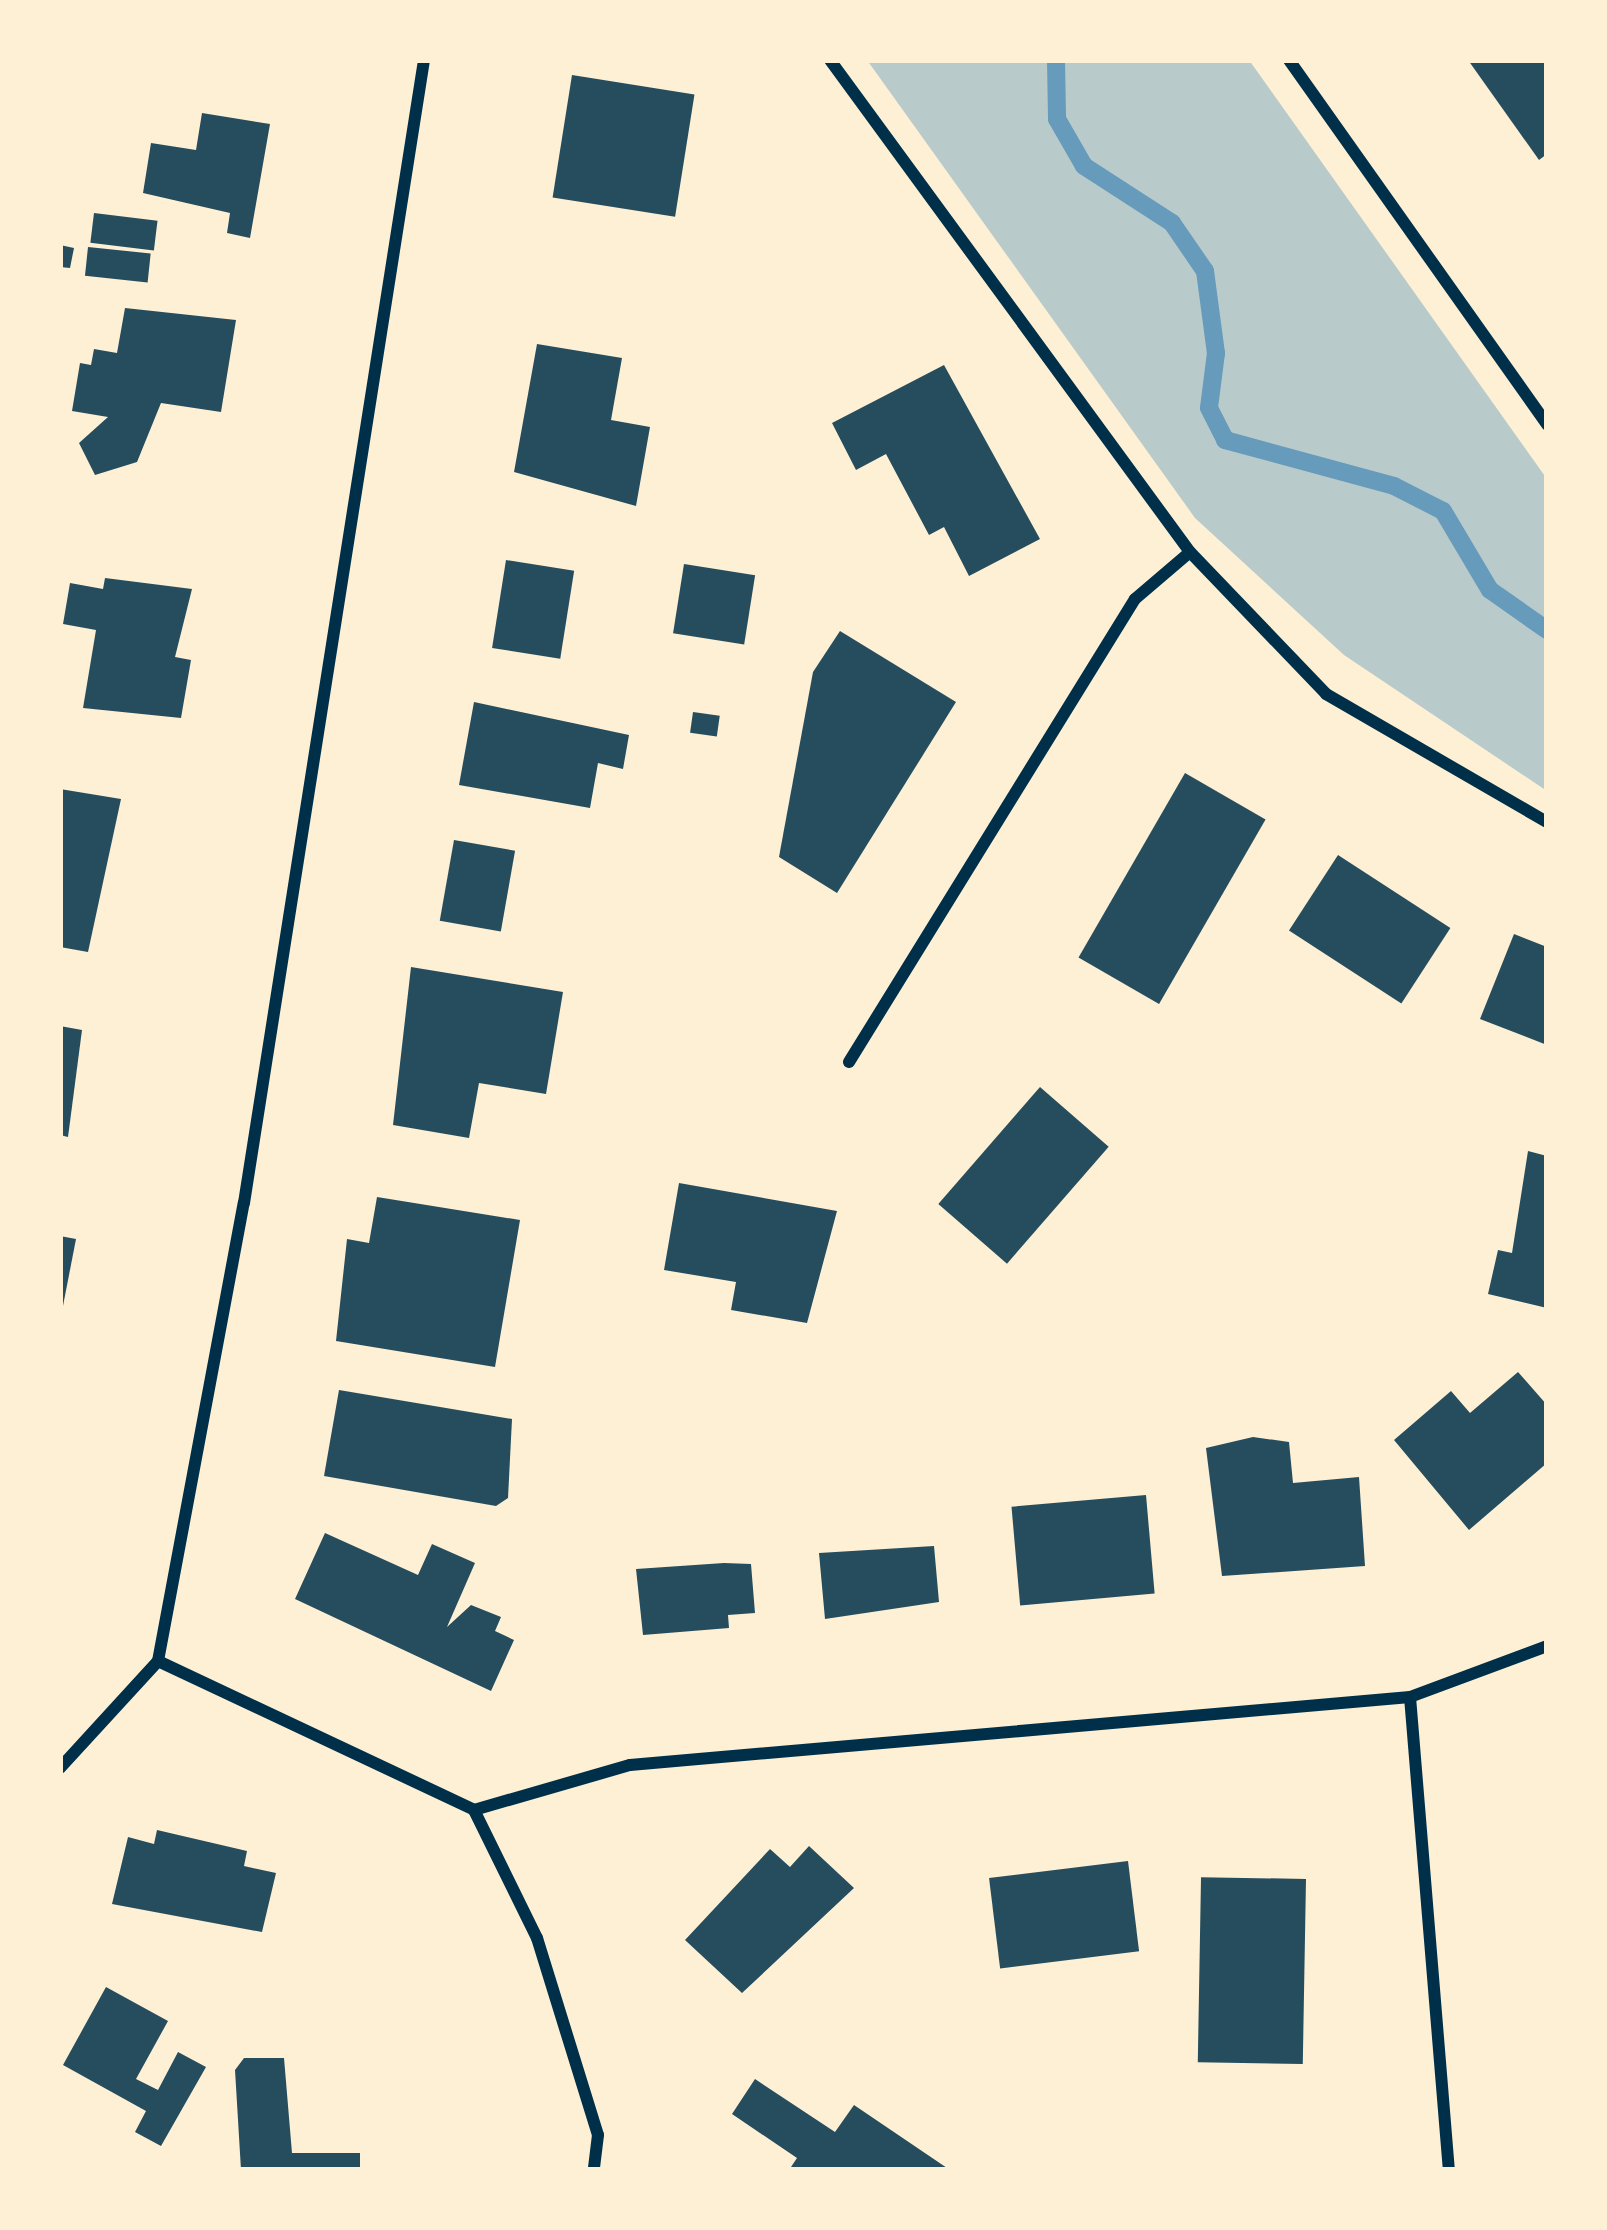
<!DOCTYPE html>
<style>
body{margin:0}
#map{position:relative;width:1607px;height:2230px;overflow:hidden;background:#fdf0d5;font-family:"Exo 2",sans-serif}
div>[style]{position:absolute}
.green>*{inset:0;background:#b9caca}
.stream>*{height:18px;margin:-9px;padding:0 9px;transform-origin:9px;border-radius:9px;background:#669bbc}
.building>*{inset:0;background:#264d5e;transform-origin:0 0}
.minor>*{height:12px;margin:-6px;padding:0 6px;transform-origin:6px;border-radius:6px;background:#003049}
span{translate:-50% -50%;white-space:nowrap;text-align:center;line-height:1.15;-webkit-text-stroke:9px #fdf0d5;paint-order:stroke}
.frame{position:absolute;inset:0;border:63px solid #fdf0d5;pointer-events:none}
</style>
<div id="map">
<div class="green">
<div style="clip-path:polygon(867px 60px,1249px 60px,1547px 479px,1547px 791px,1344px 655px,1195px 518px)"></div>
</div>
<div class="stream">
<div style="left:1056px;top:60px;width:59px;rotate:89deg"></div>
<div style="left:1057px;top:119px;width:54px;rotate:60.1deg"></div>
<div style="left:1084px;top:166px;width:105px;rotate:32.9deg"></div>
<div style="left:1172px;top:223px;width:58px;rotate:55.5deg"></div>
<div style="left:1205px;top:271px;width:83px;rotate:82.4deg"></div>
<div style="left:1216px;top:353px;width:55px;rotate:97.3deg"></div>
<div style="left:1209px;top:408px;width:36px;rotate:63deg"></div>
<div style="left:1225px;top:440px;width:175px;rotate:15.2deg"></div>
<div style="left:1394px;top:486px;width:55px;rotate:27deg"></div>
<div style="left:1443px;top:511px;width:92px;rotate:59.3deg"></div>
<div style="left:1490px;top:590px;width:70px;rotate:35.1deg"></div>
</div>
<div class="building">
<div style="clip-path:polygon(1468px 60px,1547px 60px,1547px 154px,1539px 160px)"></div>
<div style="left:572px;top:75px;width:124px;height:124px;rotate:9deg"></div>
<div style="clip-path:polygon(202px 113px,270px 124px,250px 238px,227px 233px,230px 213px,143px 193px,151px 143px,196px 150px)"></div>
<div style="left:94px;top:213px;width:64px;height:30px;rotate:7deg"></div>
<div style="clip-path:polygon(60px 245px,74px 248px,70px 268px,60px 267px)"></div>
<div style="left:88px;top:247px;width:63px;height:29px;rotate:6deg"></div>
<div style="clip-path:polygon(125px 308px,236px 320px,221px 412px,161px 403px,137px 462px,95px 475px,79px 443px,108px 417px,72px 411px,80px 363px,91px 365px,94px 349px,117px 353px)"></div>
<div style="clip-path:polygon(537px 344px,622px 358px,611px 420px,650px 427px,636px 506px,514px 472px)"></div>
<div style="clip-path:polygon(944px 365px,1040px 539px,969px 576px,944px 527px,929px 535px,886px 454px,856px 470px,832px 423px)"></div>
<div style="left:506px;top:560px;width:69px;height:89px;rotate:9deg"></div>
<div style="left:684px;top:564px;width:72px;height:70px;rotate:9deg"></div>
<div style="clip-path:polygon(105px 578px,192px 589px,175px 657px,191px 660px,181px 718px,83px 708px,96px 630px,63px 624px,70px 583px,103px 589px)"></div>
<div style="clip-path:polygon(840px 631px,956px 702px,837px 893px,779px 857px,813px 672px)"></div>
<div style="clip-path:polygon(474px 702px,629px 735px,623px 769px,598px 763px,590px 808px,459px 785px)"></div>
<div style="left:693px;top:712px;width:27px;height:21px;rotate:8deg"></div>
<div style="left:1185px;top:773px;width:93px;height:213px;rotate:30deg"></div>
<div style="clip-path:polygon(60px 789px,121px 799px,88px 952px,60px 947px)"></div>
<div style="left:454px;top:840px;width:62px;height:82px;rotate:10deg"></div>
<div style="left:1338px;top:855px;width:134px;height:90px;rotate:33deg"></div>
<div style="clip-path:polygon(1514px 934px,1547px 947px,1547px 1045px,1480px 1019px)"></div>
<div style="clip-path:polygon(411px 967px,563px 992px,546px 1094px,479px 1083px,469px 1138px,393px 1125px)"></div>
<div style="clip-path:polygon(60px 1026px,82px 1030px,68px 1137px,60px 1135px)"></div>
<div style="left:1040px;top:1087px;width:91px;height:155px;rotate:41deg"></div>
<div style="clip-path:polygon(1528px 1151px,1547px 1156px,1547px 1308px,1488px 1294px,1498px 1250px,1512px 1253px)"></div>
<div style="clip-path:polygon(679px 1183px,837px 1211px,807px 1323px,731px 1310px,736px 1282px,664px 1270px)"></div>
<div style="clip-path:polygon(377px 1197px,520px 1220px,495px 1367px,336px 1341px,347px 1239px,369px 1243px)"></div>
<div style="clip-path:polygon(60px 1236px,76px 1239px,62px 1311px,60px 1311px)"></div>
<div style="clip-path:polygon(1518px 1372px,1547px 1405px,1547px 1463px,1469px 1530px,1394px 1440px,1451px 1391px,1470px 1413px)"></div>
<div style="clip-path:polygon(339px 1390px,512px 1419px,508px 1498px,496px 1506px,324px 1476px)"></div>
<div style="clip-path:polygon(1253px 1437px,1289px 1442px,1293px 1483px,1359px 1477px,1365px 1566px,1222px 1576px,1206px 1448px)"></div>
<div style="left:1146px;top:1495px;width:99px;height:135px;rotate:85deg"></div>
<div style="clip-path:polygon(325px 1533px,418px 1575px,432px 1544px,475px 1563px,447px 1627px,471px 1605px,501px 1617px,495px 1631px,514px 1640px,491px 1691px,295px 1599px)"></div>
<div style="clip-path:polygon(934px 1546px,939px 1602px,825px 1619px,819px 1553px)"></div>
<div style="clip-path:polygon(724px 1563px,751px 1564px,755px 1613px,728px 1615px,729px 1628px,643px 1635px,636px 1569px)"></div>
<div style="clip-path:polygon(157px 1830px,247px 1851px,244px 1866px,276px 1873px,262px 1932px,112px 1904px,128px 1837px,154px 1844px)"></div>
<div style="clip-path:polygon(809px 1846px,854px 1888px,742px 1993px,685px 1940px,770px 1849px,790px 1867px)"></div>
<div style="left:1128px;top:1861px;width:91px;height:140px;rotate:83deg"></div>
<div style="left:1306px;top:1879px;width:185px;height:105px;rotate:91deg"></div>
<div style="clip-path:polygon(106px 1987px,168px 2021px,136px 2079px,158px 2090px,178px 2052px,206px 2067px,161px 2146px,135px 2132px,146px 2111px,63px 2065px)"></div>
<div style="clip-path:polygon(244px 2058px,284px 2058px,292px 2153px,360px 2153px,360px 2170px,241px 2170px,235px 2070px)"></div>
<div style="clip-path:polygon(755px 2079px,835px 2132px,854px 2105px,950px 2170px,789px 2170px,797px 2158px,732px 2114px)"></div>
</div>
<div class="minor">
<div style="left:830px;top:60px;width:610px;rotate:53.81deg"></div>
<div style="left:1190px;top:552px;width:197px;rotate:46.2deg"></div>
<div style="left:1326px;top:694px;width:255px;rotate:30.1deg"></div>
<div style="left:1289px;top:60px;width:447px;rotate:54.7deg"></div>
<div style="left:849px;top:1062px;width:544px;rotate:-58.3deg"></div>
<div style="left:1135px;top:599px;width:72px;rotate:-40.5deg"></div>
<div style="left:158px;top:1661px;width:349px;rotate:25.2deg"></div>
<div style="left:474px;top:1810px;width:143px;rotate:63.8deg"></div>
<div style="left:537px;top:1938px;width:206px;rotate:72.8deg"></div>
<div style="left:598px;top:2135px;width:35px;rotate:97deg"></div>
<div style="left:1410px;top:1697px;width:475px;rotate:85.3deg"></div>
<div style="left:60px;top:1768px;width:145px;rotate:-47.5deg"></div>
<div style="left:158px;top:1661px;width:466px;rotate:-79.4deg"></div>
<div style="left:244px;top:1203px;width:1157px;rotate:-81.05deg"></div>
<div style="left:474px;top:1810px;width:162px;rotate:-16.1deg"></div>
<div style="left:630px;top:1765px;width:783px;rotate:-4.98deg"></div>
<div style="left:1410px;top:1697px;width:146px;rotate:-20.4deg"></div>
</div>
<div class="frame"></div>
</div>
